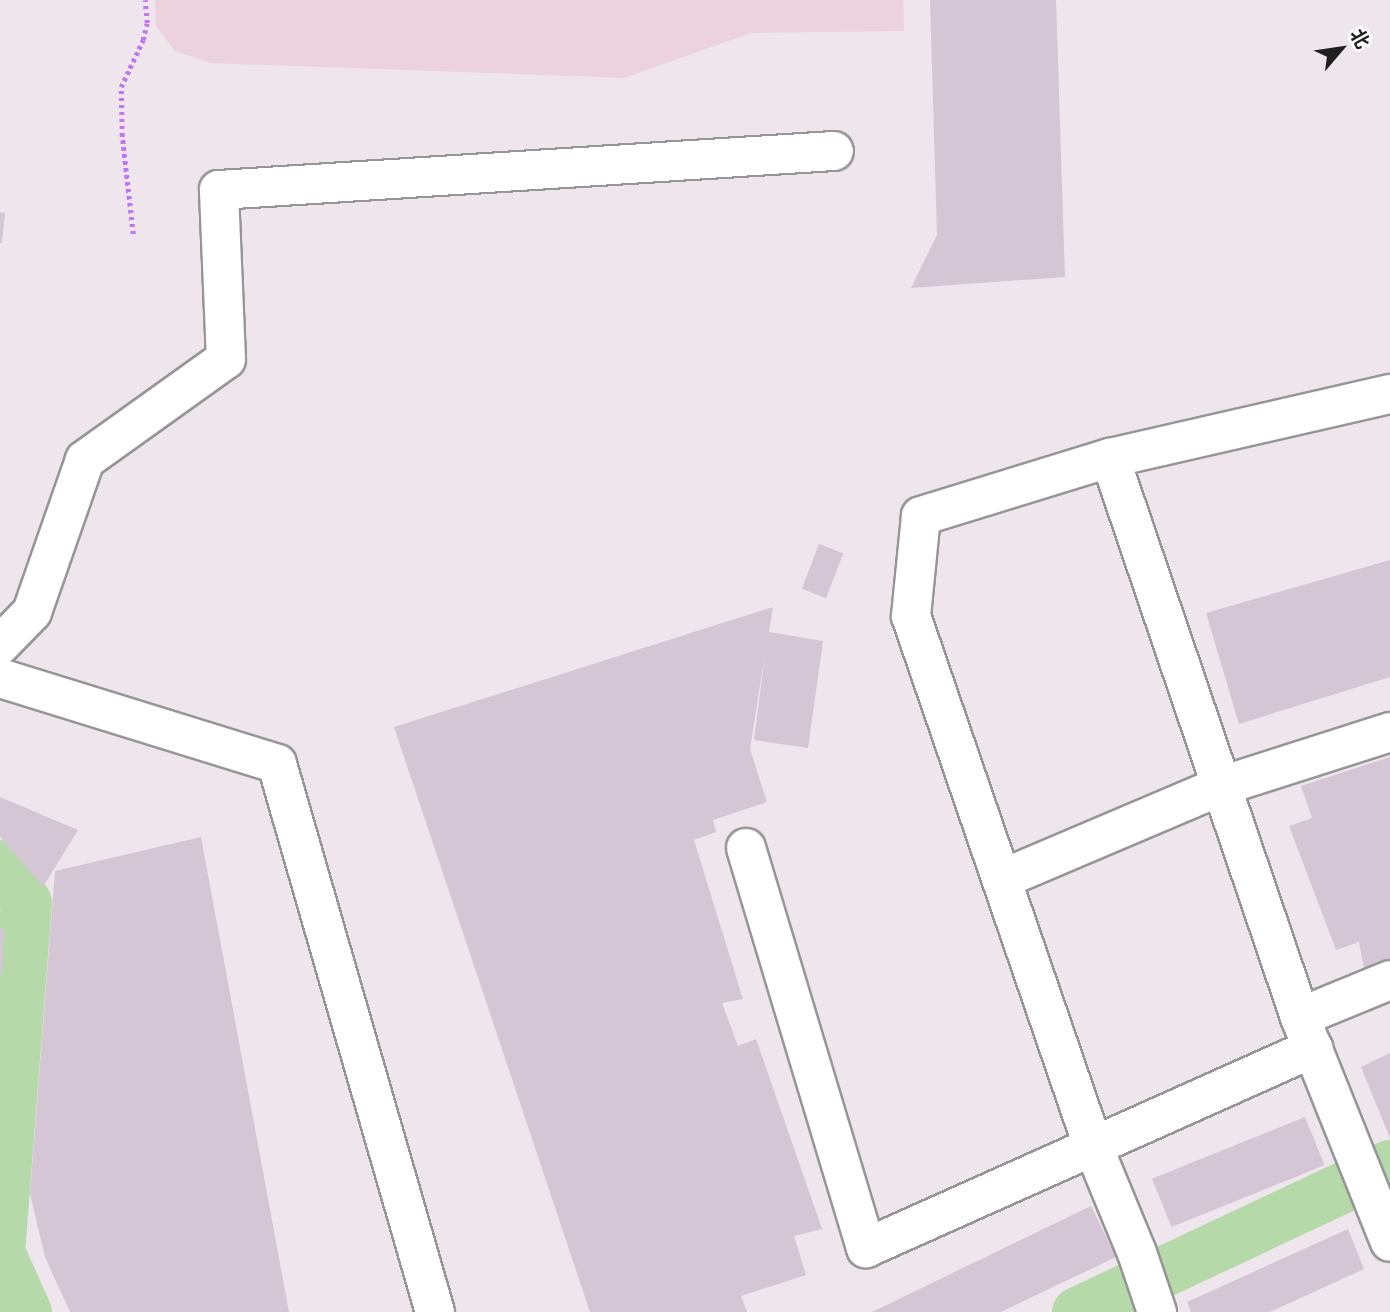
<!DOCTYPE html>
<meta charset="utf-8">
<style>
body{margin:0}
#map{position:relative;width:1390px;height:1312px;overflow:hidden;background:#efe6ed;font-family:"Work Sans","Noto Sans SC",sans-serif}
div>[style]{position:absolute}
.farmland>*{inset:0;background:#ecd2dd}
.river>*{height:51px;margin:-25.5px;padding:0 25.5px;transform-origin:25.5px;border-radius:25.5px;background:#b6d9a9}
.building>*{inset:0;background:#d4c6d5;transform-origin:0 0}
.path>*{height:4.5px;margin-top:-2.25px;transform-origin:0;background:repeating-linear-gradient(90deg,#c176f0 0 3.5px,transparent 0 7px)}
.roads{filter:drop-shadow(2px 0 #969696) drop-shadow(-2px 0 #969696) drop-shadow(0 2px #969696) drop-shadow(0 -2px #969696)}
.minor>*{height:38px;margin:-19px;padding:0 19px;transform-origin:19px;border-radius:19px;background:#fff}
span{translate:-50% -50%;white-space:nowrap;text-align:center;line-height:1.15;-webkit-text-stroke:5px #fff;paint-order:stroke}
.north{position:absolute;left:1306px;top:14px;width:70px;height:70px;-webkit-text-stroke:5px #fff;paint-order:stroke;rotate:61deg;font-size:19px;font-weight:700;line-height:28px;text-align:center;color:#1f1f1f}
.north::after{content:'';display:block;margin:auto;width:24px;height:32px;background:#1f1f1f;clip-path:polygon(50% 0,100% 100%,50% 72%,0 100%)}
</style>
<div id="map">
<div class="farmland">
<div style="clip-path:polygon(155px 0,903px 0,904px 31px,751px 33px,624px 78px,211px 63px,175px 51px,156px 26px)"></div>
</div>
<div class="river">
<div style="left:0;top:865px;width:45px;rotate:54.9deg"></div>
<div style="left:26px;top:902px;width:340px;rotate:94.4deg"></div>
<div style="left:0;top:1254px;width:64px;rotate:65.9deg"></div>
<div style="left:1077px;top:1312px;width:346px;rotate:-25.2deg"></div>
</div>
<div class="building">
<div style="clip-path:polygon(930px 0,1056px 0,1065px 277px,911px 288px,937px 235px)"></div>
<div style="clip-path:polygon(0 212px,5px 213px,2px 243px,0 243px)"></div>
<div style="left:819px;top:544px;width:26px;height:48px;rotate:21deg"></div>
<div style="clip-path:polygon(1390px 560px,1390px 677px,1239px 724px,1206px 613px)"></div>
<div style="clip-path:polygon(773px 607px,769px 632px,823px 641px,808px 748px,754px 740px,765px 654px,750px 749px,767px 802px,713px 820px,716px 832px,694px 840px,743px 999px,722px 1003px,738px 1046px,756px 1039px,822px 1229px,794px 1236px,806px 1275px,741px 1296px,747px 1312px,590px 1312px,394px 727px)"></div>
<div style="clip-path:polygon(1390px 757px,1390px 965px,1365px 974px,1359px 942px,1336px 950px,1289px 826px,1312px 818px,1301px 786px)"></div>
<div style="clip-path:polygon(0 797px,78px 830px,43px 887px,0 837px)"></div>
<div style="clip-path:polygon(201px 837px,289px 1312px,70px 1312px,45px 1257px,30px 1194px,55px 871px)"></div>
<div style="clip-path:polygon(0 929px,4px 930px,2px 974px,0 974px)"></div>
<div style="clip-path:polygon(1390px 1053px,1390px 1138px,1361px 1067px)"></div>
<div style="left:1305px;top:1117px;width:52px;height:165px;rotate:68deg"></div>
<div style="clip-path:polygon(1091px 1206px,1116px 1257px,1001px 1312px,872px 1312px)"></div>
<div style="clip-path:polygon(1348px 1229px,1364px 1269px,1270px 1312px,1191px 1312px,1187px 1302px)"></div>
</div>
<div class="path">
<div style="left:133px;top:234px;width:99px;rotate:-96.4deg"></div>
<div style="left:122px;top:136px;width:49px;rotate:-91.2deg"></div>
<div style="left:121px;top:87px;width:52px;rotate:-64.9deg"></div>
<div style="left:143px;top:40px;width:17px;rotate:-77deg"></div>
<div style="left:147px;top:23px;width:23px;rotate:-95deg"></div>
</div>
<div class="roads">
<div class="minor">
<div style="left:1110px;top:458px;width:590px;rotate:71.23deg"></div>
<div style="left:1300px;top:1017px;width:242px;rotate:68.2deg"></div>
<div style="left:0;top:645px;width:46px;rotate:-45.9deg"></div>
<div style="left:32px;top:612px;width:161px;rotate:-70.8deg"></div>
<div style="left:85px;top:460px;width:173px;rotate:-35.6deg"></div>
<div style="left:226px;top:359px;width:169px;rotate:-92.4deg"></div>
<div style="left:219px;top:190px;width:616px;rotate:-3.63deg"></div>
<div style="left:0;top:678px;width:290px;rotate:17.2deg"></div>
<div style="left:277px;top:764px;width:570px;rotate:73.92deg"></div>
<div style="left:746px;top:848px;width:418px;rotate:73.3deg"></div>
<div style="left:866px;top:1248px;width:490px;rotate:-24.1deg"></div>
<div style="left:1002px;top:879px;width:238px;rotate:-23deg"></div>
<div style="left:1221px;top:786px;width:177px;rotate:-17.7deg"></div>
<div style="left:1300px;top:1017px;width:97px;rotate:-22.3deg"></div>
<div style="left:1157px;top:1312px;width:62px;rotate:-108.7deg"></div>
<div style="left:1137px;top:1253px;width:116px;rotate:-112.4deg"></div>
<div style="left:1093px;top:1146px;width:560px;rotate:-108.95deg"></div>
<div style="left:911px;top:616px;width:100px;rotate:-84.3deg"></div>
<div style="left:921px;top:516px;width:198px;rotate:-17.1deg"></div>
<div style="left:1110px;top:458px;width:287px;rotate:-12.9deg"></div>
</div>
</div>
<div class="north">北</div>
</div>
